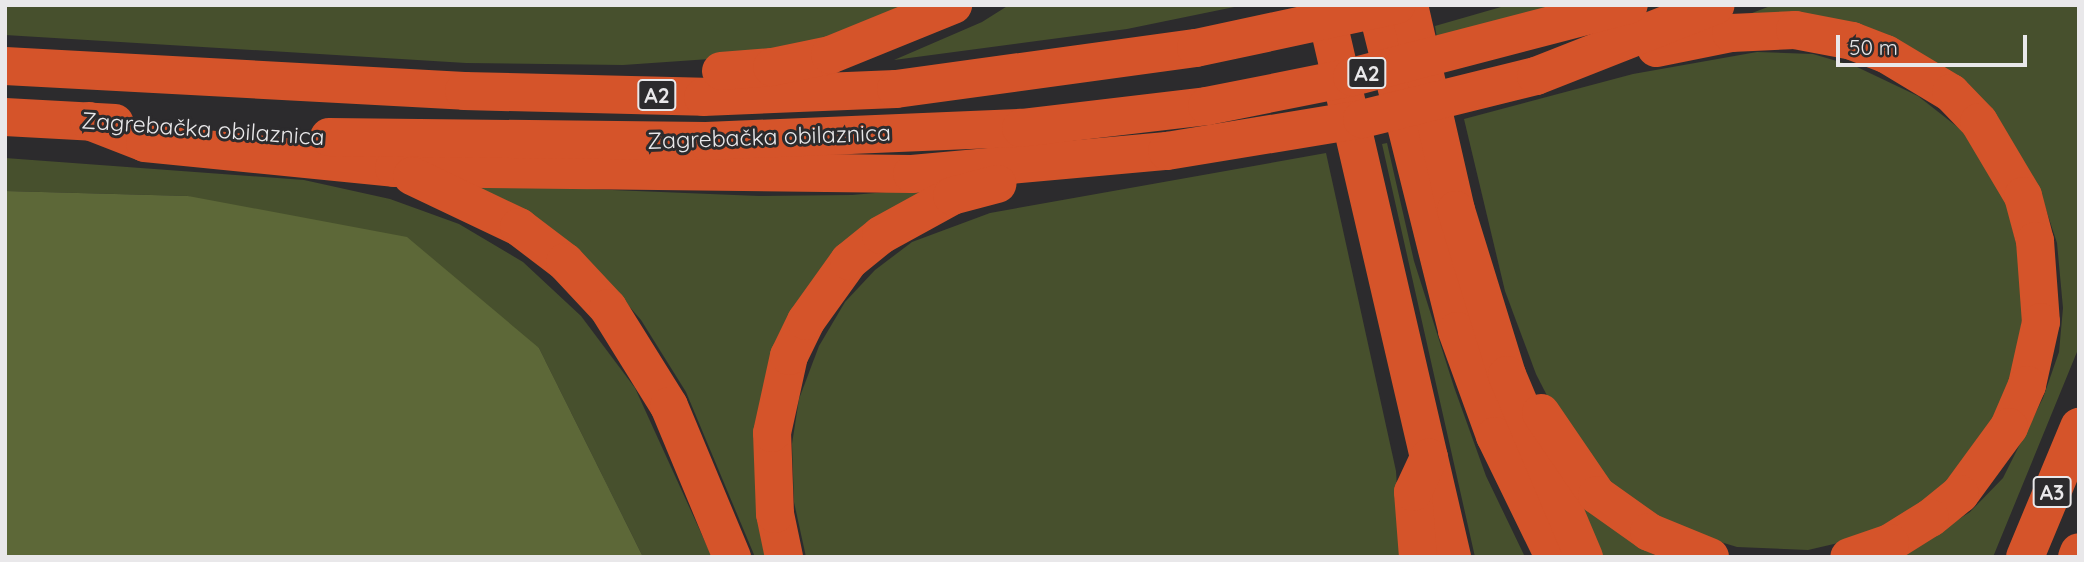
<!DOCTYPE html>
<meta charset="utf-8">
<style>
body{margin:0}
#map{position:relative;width:2084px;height:562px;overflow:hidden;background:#2c2b2d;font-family:Quicksand,sans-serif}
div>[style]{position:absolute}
.green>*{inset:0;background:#47502d}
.forest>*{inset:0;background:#5d6838}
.highway>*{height:38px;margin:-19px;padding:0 19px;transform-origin:19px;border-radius:19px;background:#d5542a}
span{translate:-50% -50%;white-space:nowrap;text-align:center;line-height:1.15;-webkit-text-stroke:6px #2c2b2d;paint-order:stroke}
.shield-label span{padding:2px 5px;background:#2c2b2d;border:2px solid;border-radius:5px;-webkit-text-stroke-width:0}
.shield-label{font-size:21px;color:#e9e8ea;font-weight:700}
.street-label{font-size:23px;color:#e9e8ea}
.frame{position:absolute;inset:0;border:7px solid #e9e8ea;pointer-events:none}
.scale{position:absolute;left:1836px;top:35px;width:191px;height:32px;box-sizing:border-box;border:4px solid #e9e8ea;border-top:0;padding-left:9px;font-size:21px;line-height:24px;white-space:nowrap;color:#e9e8ea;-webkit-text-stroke:5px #2c2b2d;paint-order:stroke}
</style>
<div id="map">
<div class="green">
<div style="clip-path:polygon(5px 5px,927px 5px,769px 55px,623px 65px,466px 63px,5px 35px)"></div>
<div style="clip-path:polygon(1009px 5px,1244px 5px,1127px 29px,894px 60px,982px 22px)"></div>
<div style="clip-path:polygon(1508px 5px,1562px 5px,1437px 38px,1435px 26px)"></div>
<div style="clip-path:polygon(1773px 5px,2079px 5px,2079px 347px,1993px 557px,1899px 557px,1970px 512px,2003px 478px,2043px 398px,2059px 352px,2063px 308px,2057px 243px,2038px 185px,1967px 91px,1731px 21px)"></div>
<div style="clip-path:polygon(1757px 52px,1813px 54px,1857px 67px,1918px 96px,1960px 129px,1992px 166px,2007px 205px,2027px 290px,2013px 376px,1996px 416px,1934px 497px,1864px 537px,1808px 550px,1737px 547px,1688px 532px,1651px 515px,1610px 484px,1562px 425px,1536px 374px,1505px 291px,1464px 119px,1633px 74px)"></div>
<div style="clip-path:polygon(1387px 143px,1414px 261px,1454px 387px,1486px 476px,1525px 557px,1475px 557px,1382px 144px)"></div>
<div style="clip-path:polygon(1326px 153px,1396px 471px,1401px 557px,806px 557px,794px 502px,792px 444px,799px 399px,819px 346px,845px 302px,875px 270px,912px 242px,990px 213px)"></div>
<div style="clip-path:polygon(5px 158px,304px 180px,390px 199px,459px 224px,523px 262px,581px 316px,635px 388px,712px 557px,643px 557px,539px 348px,188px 196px,5px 191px)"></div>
<div style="clip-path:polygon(466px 184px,759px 196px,852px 195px,944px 187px,813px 284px,769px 557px,755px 557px,686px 392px,641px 320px,597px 269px)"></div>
<div style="clip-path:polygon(1571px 484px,1630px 541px,1658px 557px,1598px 557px)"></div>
</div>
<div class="forest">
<div style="clip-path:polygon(5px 191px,188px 196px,407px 237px,539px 348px,643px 557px,5px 557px)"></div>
</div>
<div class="highway">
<div style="left:1324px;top:5px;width:567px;rotate:76.94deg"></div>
<div style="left:1376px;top:5px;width:336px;rotate:76deg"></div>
<div style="left:1457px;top:331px;width:112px;rotate:70.1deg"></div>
<div style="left:1495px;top:436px;width:135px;rotate:64deg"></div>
<div style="left:1409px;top:5px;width:210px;rotate:77.1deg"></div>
<div style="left:1456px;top:210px;width:173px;rotate:72.8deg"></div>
<div style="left:1507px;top:375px;width:198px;rotate:67.1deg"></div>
<div style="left:1656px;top:48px;width:76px;rotate:-11.3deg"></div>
<div style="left:1731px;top:33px;width:64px;rotate:-2.7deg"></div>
<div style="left:1795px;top:30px;width:58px;rotate:10.9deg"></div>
<div style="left:1852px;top:41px;width:36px;rotate:21deg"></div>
<div style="left:1886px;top:54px;width:76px;rotate:31deg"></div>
<div style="left:1951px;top:93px;width:40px;rotate:46deg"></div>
<div style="left:1979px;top:122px;width:86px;rotate:59.3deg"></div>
<div style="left:2023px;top:196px;width:47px;rotate:75.1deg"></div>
<div style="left:2035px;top:241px;width:81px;rotate:85.8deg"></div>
<div style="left:2041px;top:322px;width:65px;rotate:102.5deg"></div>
<div style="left:2027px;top:385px;width:46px;rotate:113.2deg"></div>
<div style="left:2009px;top:427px;width:83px;rotate:126.2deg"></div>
<div style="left:1960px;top:494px;width:38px;rotate:141deg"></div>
<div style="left:1930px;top:518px;width:47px;rotate:148deg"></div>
<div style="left:1890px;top:543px;width:43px;rotate:161.1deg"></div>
<div style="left:5px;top:66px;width:460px;rotate:3.1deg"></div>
<div style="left:464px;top:91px;width:239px;rotate:1.4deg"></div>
<div style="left:703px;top:97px;width:193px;rotate:-2.4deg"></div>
<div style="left:896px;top:89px;width:303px;rotate:-7.8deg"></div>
<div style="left:1196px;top:48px;width:205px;rotate:-12.1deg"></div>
<div style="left:721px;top:71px;width:51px;rotate:-4.5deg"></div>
<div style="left:772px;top:67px;width:59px;rotate:-11.7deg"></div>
<div style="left:830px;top:55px;width:133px;rotate:-22.1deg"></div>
<div style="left:5px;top:117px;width:110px;rotate:3.1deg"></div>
<div style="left:89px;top:121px;width:60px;rotate:21.4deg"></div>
<div style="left:145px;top:143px;width:250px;rotate:5.7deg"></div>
<div style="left:394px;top:168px;width:518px;rotate:0.66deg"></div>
<div style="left:912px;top:174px;width:256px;rotate:-5.2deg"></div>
<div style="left:1167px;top:151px;width:198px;rotate:-9.3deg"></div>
<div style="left:1362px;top:119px;width:179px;rotate:-13.9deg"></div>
<div style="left:1536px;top:76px;width:193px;rotate:-21.5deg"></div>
<div style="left:329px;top:137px;width:377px;rotate:0.6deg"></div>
<div style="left:706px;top:141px;width:315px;rotate:-2.4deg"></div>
<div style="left:1021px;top:128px;width:187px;rotate:-6.7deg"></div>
<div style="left:1207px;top:106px;width:148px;rotate:-11.3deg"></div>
<div style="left:1352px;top:77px;width:286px;rotate:-14.6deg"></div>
<div style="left:412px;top:176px;width:119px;rotate:25.5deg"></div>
<div style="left:519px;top:227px;width:58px;rotate:37.3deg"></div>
<div style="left:565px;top:262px;width:63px;rotate:46.9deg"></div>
<div style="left:608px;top:308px;width:115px;rotate:58.1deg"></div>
<div style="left:669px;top:406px;width:164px;rotate:67.4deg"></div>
<div style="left:1541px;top:413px;width:99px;rotate:55.7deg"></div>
<div style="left:1597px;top:495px;width:64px;rotate:35.4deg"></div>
<div style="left:1649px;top:532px;width:66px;rotate:22.3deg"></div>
<div style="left:784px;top:557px;width:44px;rotate:-101.8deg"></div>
<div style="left:775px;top:514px;width:81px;rotate:-92.1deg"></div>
<div style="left:772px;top:433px;width:79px;rotate:-77.6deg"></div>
<div style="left:789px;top:356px;width:39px;rotate:-64deg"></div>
<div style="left:806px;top:321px;width:74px;rotate:-54.4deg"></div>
<div style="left:849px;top:261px;width:41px;rotate:-39.1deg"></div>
<div style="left:881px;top:235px;width:81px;rotate:-28.8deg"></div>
<div style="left:952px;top:196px;width:47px;rotate:-14.9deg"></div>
<div style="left:1418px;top:557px;width:65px;rotate:-94.4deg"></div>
<div style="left:1413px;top:492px;width:38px;rotate:-65deg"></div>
<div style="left:2025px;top:557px;width:141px;rotate:-67.4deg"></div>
<div style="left:2077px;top:557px;width:5px;rotate:-68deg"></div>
</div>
<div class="shield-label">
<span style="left:1367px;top:73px">A2</span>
<span style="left:657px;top:95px">A2</span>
<span style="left:2052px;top:492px">A3</span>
</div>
<div class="street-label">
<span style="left:203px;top:129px;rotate:4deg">Zagrebačka obilaznica</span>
<span style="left:769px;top:137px;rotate:-2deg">Zagrebačka obilaznica</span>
</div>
<div class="frame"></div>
<div class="scale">50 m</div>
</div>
